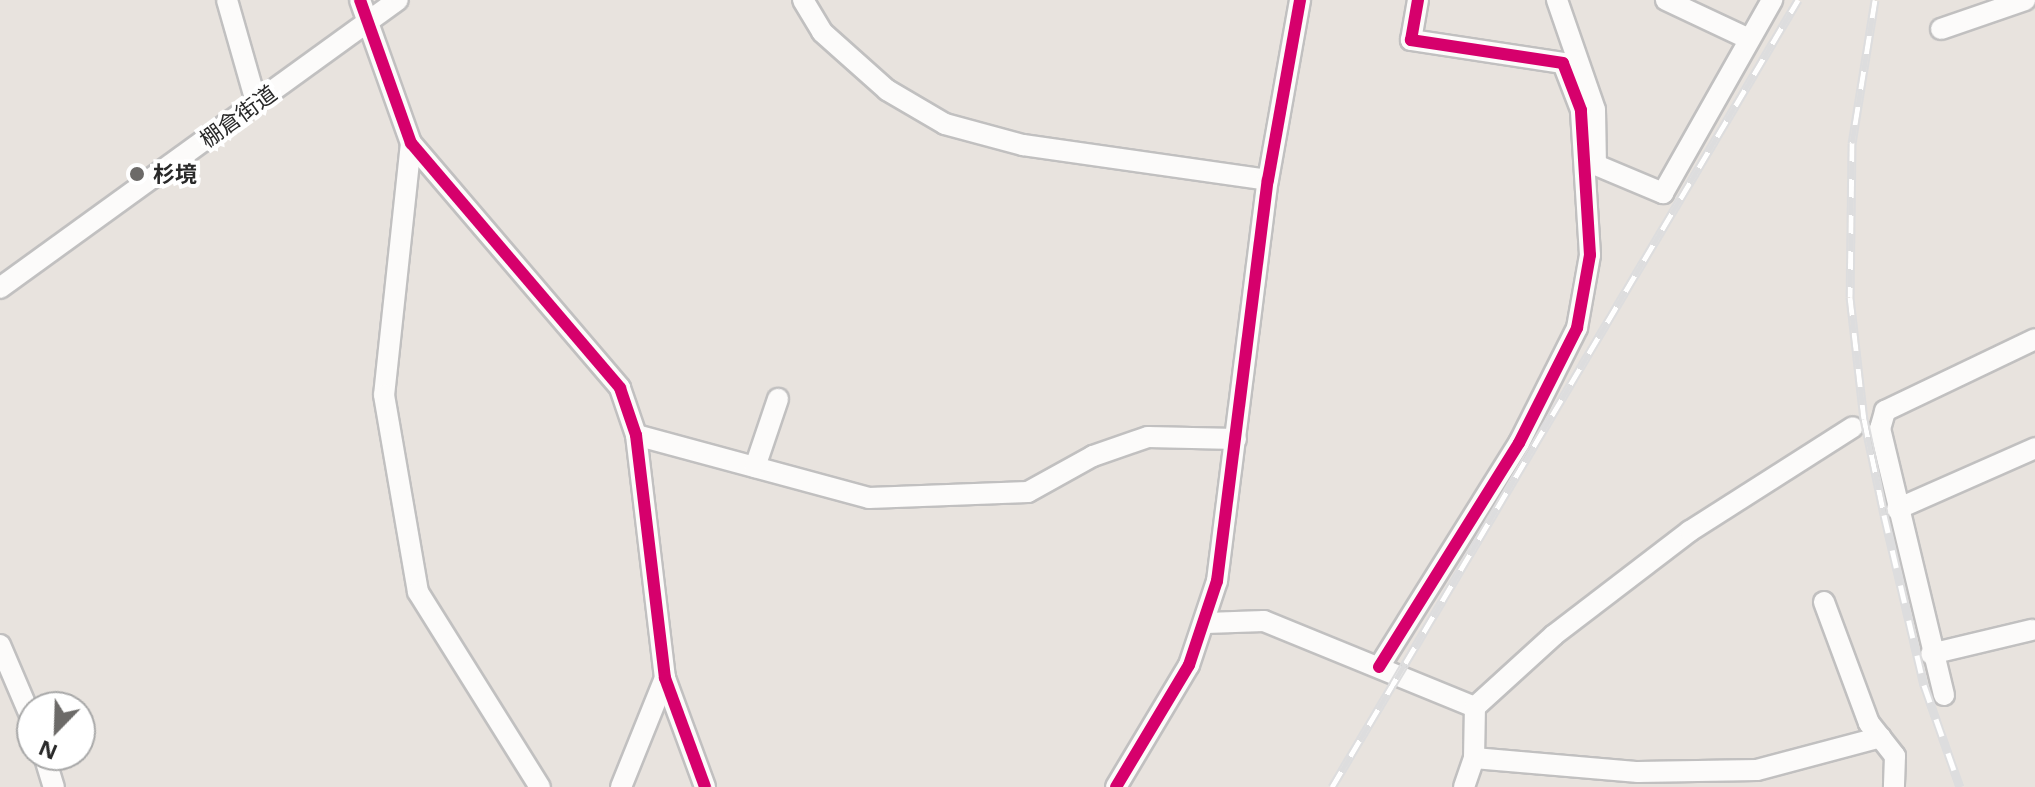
<!DOCTYPE html>
<meta charset="utf-8">
<style>
body{margin:0}
#map{position:relative;width:2035px;height:787px;overflow:hidden;background:#e8e3de;font-family:"Open Sans","Noto Sans JP",sans-serif}
div>[style]{position:absolute}
.roads{filter:drop-shadow(2px 0 #c1c0c0) drop-shadow(-2px 0 #c1c0c0) drop-shadow(0 2px #c1c0c0) drop-shadow(0 -2px #c1c0c0)}
.minor>*{height:20px;margin:-10px;padding:0 10px;transform-origin:10px;border-radius:10px;background:#fcfbfa}
.rail>*{height:9px;margin-top:-4.5px;transform-origin:0;background:repeating-linear-gradient(90deg,#fff 0 18px,#ddddde 0 36px);box-sizing:border-box;border-block:2px solid #ddddde}
.cycleway>*{height:12px;margin:-6px;padding:0 6px;transform-origin:6px;border-radius:6px;background:#d6006c}
.dots>*{width:22px;height:22px;translate:-50% -50%;box-sizing:border-box;border:4px solid #fff;border-radius:50%}
span{translate:-50% -50%;white-space:nowrap;text-align:center;line-height:1.15;-webkit-text-stroke:8px #fff;paint-order:stroke}
.street-label{font-size:22px;color:#292929}
.poi-label{font-size:22px;color:#292929;font-weight:700}
.left{translate:0 -50%;text-align:left}
.north{position:absolute;left:16px;top:691px;width:80px;height:80px;box-sizing:border-box;background:#fff;border:2px solid #a9a9a9;border-radius:50%;rotate:203deg;font-size:22px;font-weight:700;line-height:32px;text-align:center;color:#292929}
.north::after{content:'';display:block;margin:auto;width:28px;height:36px;background:#6c6a68;clip-path:polygon(50% 0,100% 100%,50% 72%,0 100%)}
</style>
<div id="map">
<div class="roads">
<div class="minor">
<div style="left:227px;top:0;width:106px;rotate:74.1deg"></div>
<div style="left:360px;top:0;width:152px;rotate:70.4deg"></div>
<div style="left:411px;top:143px;width:322px;rotate:49.5deg"></div>
<div style="left:620px;top:388px;width:50px;rotate:71.2deg"></div>
<div style="left:636px;top:435px;width:245px;rotate:83.2deg"></div>
<div style="left:665px;top:678px;width:116px;rotate:69.8deg"></div>
<div style="left:803px;top:0;width:37px;rotate:59deg"></div>
<div style="left:822px;top:32px;width:87px;rotate:41.7deg"></div>
<div style="left:887px;top:90px;width:67px;rotate:30.4deg"></div>
<div style="left:945px;top:124px;width:81px;rotate:15.1deg"></div>
<div style="left:1023px;top:145px;width:247px;rotate:8.1deg"></div>
<div style="left:1557px;top:0;width:116px;rotate:70.9deg"></div>
<div style="left:1595px;top:110px;width:55px;rotate:89deg"></div>
<div style="left:1596px;top:165px;width:73px;rotate:22.7deg"></div>
<div style="left:1663px;top:193px;width:222px;rotate:-60.5deg"></div>
<div style="left:1666px;top:0;width:92px;rotate:25.2deg"></div>
<div style="left:1941px;top:29px;width:89px;rotate:-19deg"></div>
<div style="left:411px;top:143px;width:253px;rotate:96.1deg"></div>
<div style="left:384px;top:395px;width:200px;rotate:80.2deg"></div>
<div style="left:418px;top:592px;width:230px;rotate:58deg"></div>
<div style="left:0;top:288px;width:491px;rotate:-35.9deg"></div>
<div style="left:636px;top:435px;width:241px;rotate:15.1deg"></div>
<div style="left:869px;top:498px;width:159px;rotate:-2.2deg"></div>
<div style="left:1028px;top:492px;width:74px;rotate:-29deg"></div>
<div style="left:1093px;top:456px;width:58px;rotate:-19.1deg"></div>
<div style="left:1148px;top:437px;width:88px;rotate:1.3deg"></div>
<div style="left:755px;top:467px;width:72px;rotate:-71.3deg"></div>
<div style="left:1897px;top:509px;width:151px;rotate:-23.8deg"></div>
<div style="left:1824px;top:602px;width:129px;rotate:69.6deg"></div>
<div style="left:1869px;top:723px;width:42px;rotate:51.8deg"></div>
<div style="left:1895px;top:756px;width:31px;rotate:92deg"></div>
<div style="left:1206px;top:623px;width:58px;rotate:-2deg"></div>
<div style="left:1264px;top:621px;width:228px;rotate:22.2deg"></div>
<div style="left:0;top:645px;width:82px;rotate:66.9deg"></div>
<div style="left:1931px;top:654px;width:104px;rotate:-13.4deg"></div>
<div style="left:1379px;top:667px;width:264px;rotate:-58deg"></div>
<div style="left:1519px;top:443px;width:129px;rotate:-63.2deg"></div>
<div style="left:1577px;top:328px;width:74px;rotate:-79.9deg"></div>
<div style="left:1590px;top:255px;width:145px;rotate:-93.6deg"></div>
<div style="left:1581px;top:110px;width:50px;rotate:-111deg"></div>
<div style="left:1563px;top:63px;width:154px;rotate:-171.4deg"></div>
<div style="left:1411px;top:40px;width:41px;rotate:-80.1deg"></div>
<div style="left:1944px;top:695px;width:274px;rotate:-103.5deg"></div>
<div style="left:1880px;top:429px;width:19px;rotate:-74deg"></div>
<div style="left:1885px;top:411px;width:166px;rotate:-25.6deg"></div>
<div style="left:44px;top:755px;width:34px;rotate:73deg"></div>
<div style="left:1474px;top:758px;width:165px;rotate:4.9deg"></div>
<div style="left:1638px;top:772px;width:119px;rotate:-1deg"></div>
<div style="left:1757px;top:770px;width:128px;rotate:-14.9deg"></div>
<div style="left:621px;top:787px;width:118px;rotate:-68deg"></div>
<div style="left:1116px;top:787px;width:142px;rotate:-59.1deg"></div>
<div style="left:1189px;top:665px;width:89px;rotate:-71.6deg"></div>
<div style="left:1217px;top:581px;width:404px;rotate:-82.8deg"></div>
<div style="left:1268px;top:180px;width:183px;rotate:-79.9deg"></div>
<div style="left:1464px;top:787px;width:31px;rotate:-71deg"></div>
<div style="left:1474px;top:758px;width:51px;rotate:-88.9deg"></div>
<div style="left:1475px;top:707px;width:107px;rotate:-42.3deg"></div>
<div style="left:1554px;top:635px;width:171px;rotate:-37.4deg"></div>
<div style="left:1690px;top:531px;width:193px;rotate:-32.5deg"></div>
</div>
</div>
<div class="rail">
<div style="left:1875px;top:0;width:145px;rotate:99.1deg"></div>
<div style="left:1852px;top:143px;width:154px;rotate:90.7deg"></div>
<div style="left:1850px;top:297px;width:123px;rotate:83.5deg"></div>
<div style="left:1864px;top:419px;width:98px;rotate:78.2deg"></div>
<div style="left:1884px;top:515px;width:175px;rotate:76.8deg"></div>
<div style="left:1924px;top:685px;width:108px;rotate:70.6deg"></div>
<div style="left:1332px;top:787px;width:915px;rotate:-59.37deg"></div>
</div>
<div class="cycleway">
<div style="left:360px;top:0;width:152px;rotate:70.4deg"></div>
<div style="left:411px;top:143px;width:322px;rotate:49.5deg"></div>
<div style="left:620px;top:388px;width:50px;rotate:71.2deg"></div>
<div style="left:636px;top:435px;width:245px;rotate:83.2deg"></div>
<div style="left:665px;top:678px;width:116px;rotate:69.8deg"></div>
<div style="left:1379px;top:667px;width:264px;rotate:-58deg"></div>
<div style="left:1519px;top:443px;width:129px;rotate:-63.2deg"></div>
<div style="left:1577px;top:328px;width:74px;rotate:-79.9deg"></div>
<div style="left:1590px;top:255px;width:145px;rotate:-93.6deg"></div>
<div style="left:1581px;top:110px;width:50px;rotate:-111deg"></div>
<div style="left:1563px;top:63px;width:154px;rotate:-171.4deg"></div>
<div style="left:1411px;top:40px;width:41px;rotate:-80.1deg"></div>
<div style="left:1116px;top:787px;width:142px;rotate:-59.1deg"></div>
<div style="left:1189px;top:665px;width:89px;rotate:-71.6deg"></div>
<div style="left:1217px;top:581px;width:404px;rotate:-82.8deg"></div>
<div style="left:1268px;top:180px;width:183px;rotate:-79.9deg"></div>
</div>
<div class="dots">
<div style="left:137px;top:174px;background:#6c6a68"></div>
</div>
<div class="street-label">
<span style="left:238px;top:116px;rotate:-36deg">棚倉街道</span>
</div>
<div class="poi-label">
<span class="left" style="left:153px;top:174px">杉境</span>
</div>
<div class="north">N</div>
</div>
